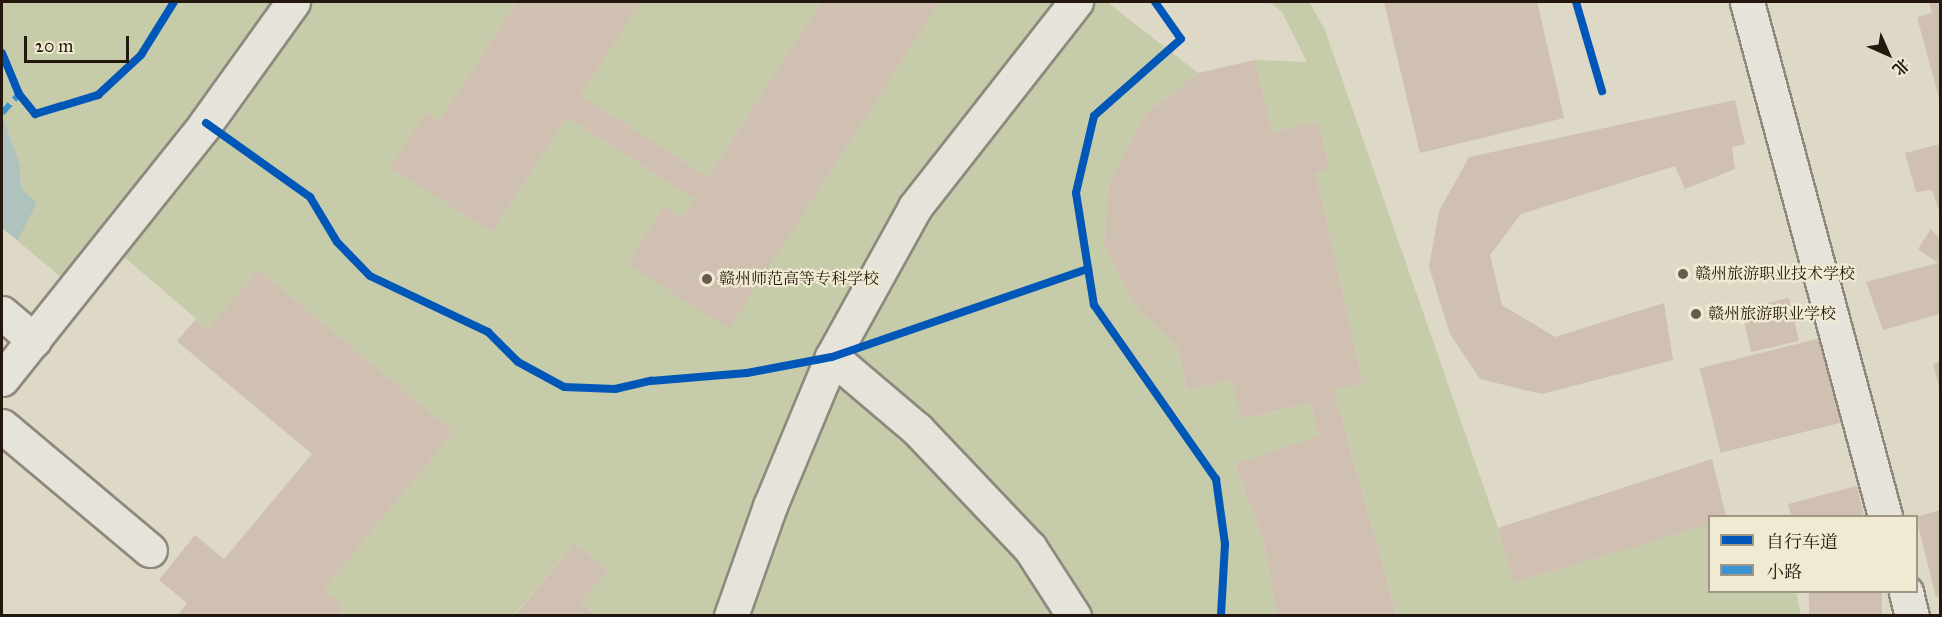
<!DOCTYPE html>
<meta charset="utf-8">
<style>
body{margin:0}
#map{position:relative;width:1942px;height:617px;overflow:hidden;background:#ded8c6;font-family:"IM FELL Great Primer","Noto Serif SC",serif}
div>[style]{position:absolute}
.green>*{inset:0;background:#c6ccaa}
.water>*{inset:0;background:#aec3bd}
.building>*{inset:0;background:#cfc0b2;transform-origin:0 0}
.roads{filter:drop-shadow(2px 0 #8e887d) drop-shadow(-2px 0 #8e887d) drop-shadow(0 2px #8e887d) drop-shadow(0 -2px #8e887d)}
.minor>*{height:33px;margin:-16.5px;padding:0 16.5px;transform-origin:16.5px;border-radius:16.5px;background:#e6e3da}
.quiet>*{height:6px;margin-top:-3px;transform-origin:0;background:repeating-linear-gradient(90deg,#3b93d2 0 12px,transparent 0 18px)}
.cycleway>*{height:8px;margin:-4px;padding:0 4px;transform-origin:4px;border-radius:4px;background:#0057b8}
.dots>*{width:16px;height:16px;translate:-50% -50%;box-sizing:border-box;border:3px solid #f1ead3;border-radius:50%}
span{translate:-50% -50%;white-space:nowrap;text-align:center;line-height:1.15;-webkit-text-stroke:4.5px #f1ead3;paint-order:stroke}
.poi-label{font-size:16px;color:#24170d}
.left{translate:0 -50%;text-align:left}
.frame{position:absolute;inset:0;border:3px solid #24170d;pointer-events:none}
.legend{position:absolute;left:1708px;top:515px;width:210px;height:78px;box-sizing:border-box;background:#f1ead3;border:2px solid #9f9684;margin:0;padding:8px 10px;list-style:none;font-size:18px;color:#24170d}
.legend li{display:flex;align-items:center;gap:12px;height:30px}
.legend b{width:30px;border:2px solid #9f9684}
.north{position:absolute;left:1858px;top:24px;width:60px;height:60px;-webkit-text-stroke:4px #f1ead3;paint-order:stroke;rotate:135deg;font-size:16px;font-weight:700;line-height:24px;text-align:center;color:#24170d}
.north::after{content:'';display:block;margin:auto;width:21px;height:27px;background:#24170d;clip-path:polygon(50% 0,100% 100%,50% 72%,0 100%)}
.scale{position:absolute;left:24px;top:36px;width:105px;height:27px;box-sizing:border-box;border:3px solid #24170d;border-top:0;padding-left:8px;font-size:18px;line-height:21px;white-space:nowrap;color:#24170d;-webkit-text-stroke:4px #f1ead3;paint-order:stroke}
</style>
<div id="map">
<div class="green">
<div style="clip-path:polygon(2px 2px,516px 2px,439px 121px,426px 113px,391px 168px,492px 232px,567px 117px,694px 199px,682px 217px,664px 206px,627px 264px,729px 328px,940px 2px,1107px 2px,1198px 73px,1147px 112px,1109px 181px,1104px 245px,1137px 308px,1178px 348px,1187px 390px,1232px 380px,1242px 419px,1311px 403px,1318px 436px,1235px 465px,1264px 544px,1277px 615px,597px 615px,581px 602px,608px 570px,575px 543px,514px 615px,336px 615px,344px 606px,324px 589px,454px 432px,258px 269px,208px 329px,109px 244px,76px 290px,18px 241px,37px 203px,21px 188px,20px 165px,2px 115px)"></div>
<div style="clip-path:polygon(641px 2px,821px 2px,708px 177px,581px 95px)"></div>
<div style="clip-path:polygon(1270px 2px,1309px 2px,1325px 30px,1498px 528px,1513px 583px,1709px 524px,1710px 592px,1796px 592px,1801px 615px,1397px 615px,1334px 390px,1363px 383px,1316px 173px,1330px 170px,1318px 121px,1272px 132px,1255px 60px,1307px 62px,1282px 12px)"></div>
</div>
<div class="water">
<div style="clip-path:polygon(2px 115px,20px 165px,21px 188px,37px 203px,18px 241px,2px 228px)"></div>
</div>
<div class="building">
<div style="clip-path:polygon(516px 2px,641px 2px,581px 95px,708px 177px,821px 2px,940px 2px,729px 329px,627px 264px,664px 206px,682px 217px,694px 199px,567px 117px,492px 232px,390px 168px,426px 112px,439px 121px)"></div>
<div style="clip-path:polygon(1384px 2px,1537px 2px,1564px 118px,1420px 153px)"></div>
<div style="clip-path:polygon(1929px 2px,1940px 2px,1940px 102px,1917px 17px,1932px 13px)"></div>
<div style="clip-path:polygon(1255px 60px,1272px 132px,1318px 121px,1330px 170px,1316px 173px,1363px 383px,1334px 390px,1397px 616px,1277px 616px,1264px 544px,1235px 464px,1318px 436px,1311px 403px,1241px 419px,1232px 380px,1187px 390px,1178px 348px,1137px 308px,1104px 245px,1109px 181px,1147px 112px,1198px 73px)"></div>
<div style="clip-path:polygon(1735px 100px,1745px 144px,1732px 147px,1735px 169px,1685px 189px,1675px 166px,1521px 214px,1490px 255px,1502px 305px,1555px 337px,1664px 303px,1673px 360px,1542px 394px,1480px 379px,1450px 334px,1429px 267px,1439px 211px,1469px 157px)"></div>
<div style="clip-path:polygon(1940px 144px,1940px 214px,1932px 190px,1916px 192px,1905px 153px)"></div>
<div style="clip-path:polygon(1931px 229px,1940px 239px,1940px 314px,1883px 330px,1866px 282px,1938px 263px,1918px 249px)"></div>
<div style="clip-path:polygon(258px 269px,454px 432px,324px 589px,344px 606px,336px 616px,177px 616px,187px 603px,159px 580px,195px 535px,224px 559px,312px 454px,177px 341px,196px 319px,208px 329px)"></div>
<div style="left:1789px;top:298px;width:44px;height:49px;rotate:77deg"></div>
<div style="left:1821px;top:338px;width:87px;height:125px;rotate:76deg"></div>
<div style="clip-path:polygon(1940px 362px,1940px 391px,1933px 364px)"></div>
<div style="clip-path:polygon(1712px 459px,1726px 516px,1710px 516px,1710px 524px,1513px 583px,1498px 528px)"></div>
<div style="clip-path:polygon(1857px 486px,1864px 516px,1791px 516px,1788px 504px)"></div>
<div style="clip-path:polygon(1940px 510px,1940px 596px,1936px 597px,1916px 517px)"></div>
<div style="clip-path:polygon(575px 543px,608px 570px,581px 602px,597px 616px,514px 616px)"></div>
<div style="left:1809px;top:592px;width:73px;height:25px"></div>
</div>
<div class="roads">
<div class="minor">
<div style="left:1747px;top:2px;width:532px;rotate:74.97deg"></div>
<div style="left:2px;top:313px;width:42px;rotate:40.2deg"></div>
<div style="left:832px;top:357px;width:111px;rotate:40.3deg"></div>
<div style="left:917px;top:429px;width:164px;rotate:46.5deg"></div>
<div style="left:1030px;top:548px;width:81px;rotate:57.1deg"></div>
<div style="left:2px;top:379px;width:327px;rotate:-51.4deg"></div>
<div style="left:206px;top:123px;width:149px;rotate:-54.3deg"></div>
<div style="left:2px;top:426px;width:193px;rotate:40deg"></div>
<div style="left:1906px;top:592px;width:25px;rotate:76deg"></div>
<div style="left:731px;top:616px;width:117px;rotate:-70.5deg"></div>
<div style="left:770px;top:506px;width:161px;rotate:-67.4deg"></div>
<div style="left:832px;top:357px;width:171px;rotate:-61deg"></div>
<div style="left:915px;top:207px;width:261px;rotate:-51.9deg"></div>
</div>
</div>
<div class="quiet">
<div style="left:2px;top:113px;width:25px;rotate:-48deg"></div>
</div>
<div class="cycleway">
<div style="left:1155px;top:2px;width:45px;rotate:54.9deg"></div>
<div style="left:1181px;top:39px;width:116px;rotate:138.5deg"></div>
<div style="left:1094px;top:116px;width:79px;rotate:103.2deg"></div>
<div style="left:1076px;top:193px;width:113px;rotate:80.9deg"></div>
<div style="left:1094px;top:305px;width:213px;rotate:55deg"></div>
<div style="left:1216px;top:479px;width:66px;rotate:82.1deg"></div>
<div style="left:1225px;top:544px;width:72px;rotate:93.2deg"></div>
<div style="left:1576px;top:2px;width:93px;rotate:73.7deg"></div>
<div style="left:2px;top:53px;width:44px;rotate:67.5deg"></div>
<div style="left:19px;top:94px;width:26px;rotate:51deg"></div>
<div style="left:35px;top:114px;width:28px;rotate:-17deg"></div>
<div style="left:62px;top:106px;width:38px;rotate:-17deg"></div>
<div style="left:98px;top:95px;width:59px;rotate:-42.9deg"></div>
<div style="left:141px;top:55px;width:62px;rotate:-58.1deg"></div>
<div style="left:206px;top:123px;width:128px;rotate:35.4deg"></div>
<div style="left:310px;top:197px;width:52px;rotate:59deg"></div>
<div style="left:337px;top:242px;width:47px;rotate:45.9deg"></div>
<div style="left:370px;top:276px;width:131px;rotate:25.4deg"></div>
<div style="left:488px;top:332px;width:42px;rotate:45deg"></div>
<div style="left:518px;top:362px;width:52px;rotate:28.5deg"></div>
<div style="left:564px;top:387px;width:51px;rotate:2.2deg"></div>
<div style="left:615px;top:389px;width:37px;rotate:-13deg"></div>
<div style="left:651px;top:381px;width:96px;rotate:-4.8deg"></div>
<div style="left:747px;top:373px;width:86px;rotate:-10.7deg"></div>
<div style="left:832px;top:357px;width:271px;rotate:-19deg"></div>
</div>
<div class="dots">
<div style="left:1683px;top:274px;background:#655b4e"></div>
<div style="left:707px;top:279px;background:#655b4e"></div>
<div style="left:1696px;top:314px;background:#655b4e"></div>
</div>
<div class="poi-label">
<span class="left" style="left:1695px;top:274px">赣州旅游职业技术学校</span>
<span class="left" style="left:719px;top:279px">赣州师范高等专科学校</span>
<span class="left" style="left:1708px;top:314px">赣州旅游职业学校</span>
</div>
<div class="frame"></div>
<ul class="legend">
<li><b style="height:8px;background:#0057b8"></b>自行车道</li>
<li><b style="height:8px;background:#3b93d2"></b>小路</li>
</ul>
<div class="north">北</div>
<div class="scale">20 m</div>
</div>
